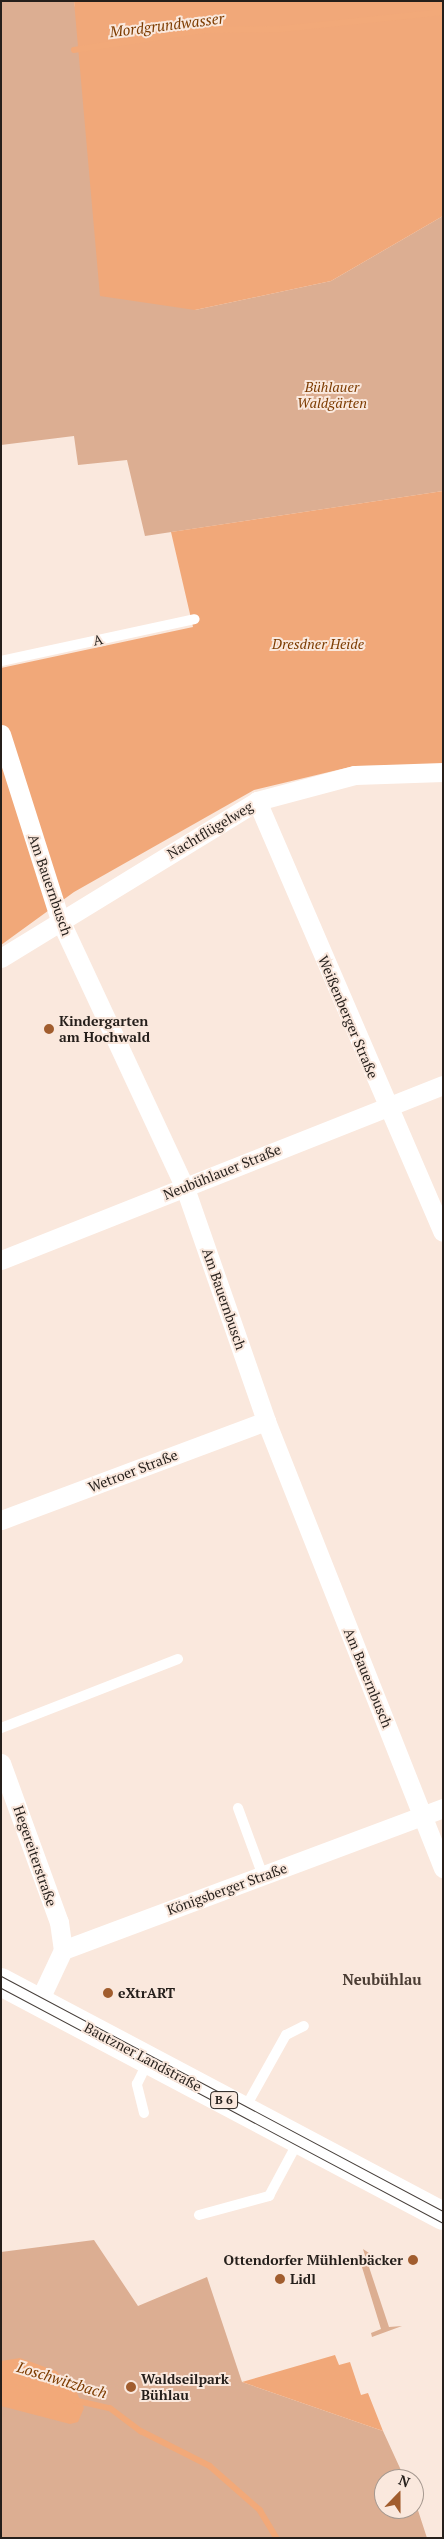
<!DOCTYPE html>
<meta charset="utf-8">
<style>
body{margin:0}
#map{position:relative;width:444px;height:2539px;overflow:hidden;background:#fae8dd;font-family:"PT Serif",serif}
div>[style]{position:absolute}
.green>*{inset:0;background:#dcae92}
.forest>*{inset:0;background:#f1a879}
.water>*{inset:0;background:#f2a979}
.stream>*{height:5.5px;margin:-2.75px;padding:0 2.75px;transform-origin:2.75px;border-radius:2.75px;background:#f2a979}
.lane>*{height:10px;margin:-5px;padding:0 5px;transform-origin:5px;border-radius:5px;background:#fff}
.street>*{height:19px;margin:-9.5px;padding:0 9.5px;transform-origin:9.5px;border-radius:9.5px;background:#fff}
.primary>*{height:28px;margin:-14px;padding:0 14px;transform-origin:14px;border-radius:14px;background:#fff}
.tram>*{height:1px;margin:-0.5px;padding:0 0.5px;transform-origin:0.5px;border-radius:0.5px;background:#463e39}
.dots>*{width:14px;height:14px;translate:-50% -50%;box-sizing:border-box;border:2px solid #fae8dd;border-radius:50%}
span{translate:-50% -50%;white-space:nowrap;text-align:center;line-height:1.15;-webkit-text-stroke:4px #fae8dd;paint-order:stroke}
.shield-label span{padding:1px 4px;background:#fae8dd;border:1px solid;border-radius:4px;-webkit-text-stroke-width:0}
.shield-label{font-size:12px;color:#251f1b;font-weight:700}
.park-label{font-size:14px;color:#7c3b00;font-style:italic}
.street-label{font-size:14px;color:#251f1b}
.poi-label{font-size:14px;color:#251f1b;font-weight:700}
.left{translate:0 -50%;text-align:left}
.right{translate:-100% -50%;text-align:right}
.water-label{font-size:15px;color:#7d3c01;font-style:italic}
.neighbourhood-label{font-size:15px;color:#4a3c33;font-weight:700}
.frame{position:absolute;inset:0;border:2px solid #251f1b;pointer-events:none}
.north{position:absolute;left:374px;top:2469px;width:50px;height:50px;box-sizing:border-box;background:#fae8dd;border:1px solid #a5988f;border-radius:50%;rotate:22deg;font-size:14px;font-weight:700;line-height:20px;text-align:center;color:#251f1b}
.north::after{content:'';display:block;margin:auto;width:18px;height:22px;background:#a15d2e;clip-path:polygon(50% 0,100% 100%,50% 72%,0 100%)}
</style>
<div id="map">
<div class="green">
<div style="clip-path:polygon(1px 1px,74px 1px,82px 53px,195px 310px,331px 281px,443px 216px,443px 491px,145px 536px,127px 460px,78px 465px,74px 436px,1px 445px)"></div>
<div style="clip-path:polygon(94px 2240px,138px 2306px,207px 2277px,242px 2382px,383px 2431px,405px 2479px,384px 2479px,384px 2509px,414px 2509px,414px 2498px,427px 2538px,1px 2538px,1px 2252px)"></div>
<div style="clip-path:polygon(363px 2249px,381px 2261px,368px 2264px,389px 2327px,402px 2326px,372px 2337px,371px 2333px,381px 2329px,361px 2264px,367px 2262px)"></div>
</div>
<div class="forest">
<div style="clip-path:polygon(74px 1px,443px 1px,443px 216px,331px 281px,195px 310px,100px 296px)"></div>
<div style="clip-path:polygon(443px 491px,443px 765px,354px 766px,254px 790px,74px 892px,1px 945px,1px 668px,193px 627px,171px 532px)"></div>
<div style="clip-path:polygon(335px 2355px,339px 2365px,350px 2362px,361px 2395px,368px 2393px,383px 2431px,242px 2382px)"></div>
</div>
<div class="water">
<div style="clip-path:polygon(20px 2358px,56px 2371px,77px 2393px,84px 2408px,78px 2422px,70px 2424px,1px 2406px,1px 2361px)"></div>
</div>
<div class="stream">
<div style="left:74px;top:50px;width:133px;rotate:-8.7deg"></div>
<div style="left:205px;top:30px;width:77px;rotate:-0.7deg"></div>
<div style="left:282px;top:29px;width:162px;rotate:-6deg"></div>
<div style="left:74px;top:2400px;width:37px;rotate:13deg"></div>
<div style="left:110px;top:2408px;width:39px;rotate:37deg"></div>
<div style="left:141px;top:2431px;width:77px;rotate:26.9deg"></div>
<div style="left:210px;top:2466px;width:67px;rotate:41.3deg"></div>
<div style="left:260px;top:2510px;width:33px;rotate:59deg"></div>
</div>
<div class="lane">
<div style="left:1px;top:661px;width:198px;rotate:-12.2deg"></div>
<div style="left:1px;top:1728px;width:190px;rotate:-21.3deg"></div>
<div style="left:238px;top:1808px;width:72px;rotate:69.8deg"></div>
<div style="left:244px;top:2110px;width:86px;rotate:-60.8deg"></div>
<div style="left:286px;top:2035px;width:20px;rotate:-27deg"></div>
<div style="left:144px;top:2113px;width:30px;rotate:-104deg"></div>
<div style="left:137px;top:2084px;width:25px;rotate:-64deg"></div>
<div style="left:199px;top:2215px;width:73px;rotate:-15.2deg"></div>
<div style="left:269px;top:2196px;width:61px;rotate:-61.8deg"></div>
</div>
<div class="street">
<div style="left:1px;top:734px;width:195px;rotate:72.4deg"></div>
<div style="left:60px;top:920px;width:296px;rotate:65deg"></div>
<div style="left:185px;top:1188px;width:247px;rotate:70.8deg"></div>
<div style="left:266px;top:1421px;width:481px;rotate:68.4deg"></div>
<div style="left:257px;top:801px;width:469px;rotate:66.7deg"></div>
<div style="left:1px;top:958px;width:300px;rotate:-31.5deg"></div>
<div style="left:257px;top:801px;width:101px;rotate:-14.9deg"></div>
<div style="left:355px;top:775px;width:88px;rotate:-2deg"></div>
<div style="left:1px;top:1260px;width:475px;rotate:-21.6deg"></div>
<div style="left:1px;top:1520px;width:283px;rotate:-20.5deg"></div>
<div style="left:1px;top:1763px;width:169px;rotate:70deg"></div>
<div style="left:59px;top:1922px;width:28px;rotate:82deg"></div>
<div style="left:39px;top:2001px;width:56px;rotate:-64.8deg"></div>
<div style="left:63px;top:1950px;width:406px;rotate:-20.5deg"></div>
</div>
<div class="primary">
<div style="left:1px;top:1982px;width:500px;rotate:27.9deg"></div>
</div>
<div class="tram">
<div style="left:1px;top:1976px;width:501px;rotate:28deg"></div>
<div style="left:1px;top:1988px;width:501px;rotate:28deg"></div>
</div>
<div class="dots">
<div style="left:49px;top:1029px;background:#a15d2e"></div>
<div style="left:108px;top:1993px;background:#a15d2e"></div>
<div style="left:413px;top:2260px;background:#a15d2e"></div>
<div style="left:280px;top:2279px;background:#a15d2e"></div>
<div style="left:131px;top:2387px;background:#a15d2e"></div>
</div>
<div class="shield-label">
<span style="left:224px;top:2100px">B 6</span>
</div>
<div class="park-label">
<span style="left:332px;top:395px">Bühlauer<br>Waldgärten</span>
<span style="left:318px;top:644px">Dresdner Heide</span>
</div>
<div class="street-label">
<span style="left:98px;top:640px;rotate:-12deg">A</span>
<span style="left:210px;top:830px;rotate:-31deg">Nachtflügelweg</span>
<span style="left:50px;top:885px;rotate:71deg">Am Bauernbusch</span>
<span style="left:348px;top:1017px;rotate:67deg">Weißenberger Straße</span>
<span style="left:222px;top:1172px;rotate:-22deg">Neubühlauer Straße</span>
<span style="left:224px;top:1299px;rotate:71deg">Am Bauernbusch</span>
<span style="left:133px;top:1471px;rotate:-21deg">Wetroer Straße</span>
<span style="left:368px;top:1678px;rotate:68deg">Am Bauernbusch</span>
<span style="left:35px;top:1856px;rotate:71deg">Hegereiterstraße</span>
<span style="left:227px;top:1889px;rotate:-20deg">Königsberger Straße</span>
<span style="left:143px;top:2057px;rotate:28deg">Bautzner Landstraße</span>
</div>
<div class="poi-label">
<span class="left" style="left:59px;top:1029px">Kindergarten<br>am Hochwald</span>
<span class="left" style="left:118px;top:1993px">eXtrART</span>
<span class="right" style="left:403px;top:2260px">Ottendorfer Mühlenbäcker</span>
<span class="left" style="left:290px;top:2279px">Lidl</span>
<span class="left" style="left:141px;top:2387px">Waldseilpark<br>Bühlau</span>
</div>
<div class="water-label">
<span style="left:167px;top:25px;rotate:-7deg">Mordgrundwasser</span>
<span style="left:62px;top:2380px;rotate:17deg">Loschwitzbach</span>
</div>
<div class="neighbourhood-label">
<span style="left:382px;top:1980px">Neubühlau</span>
</div>
<div class="frame"></div>
<div class="north">N</div>
</div>
